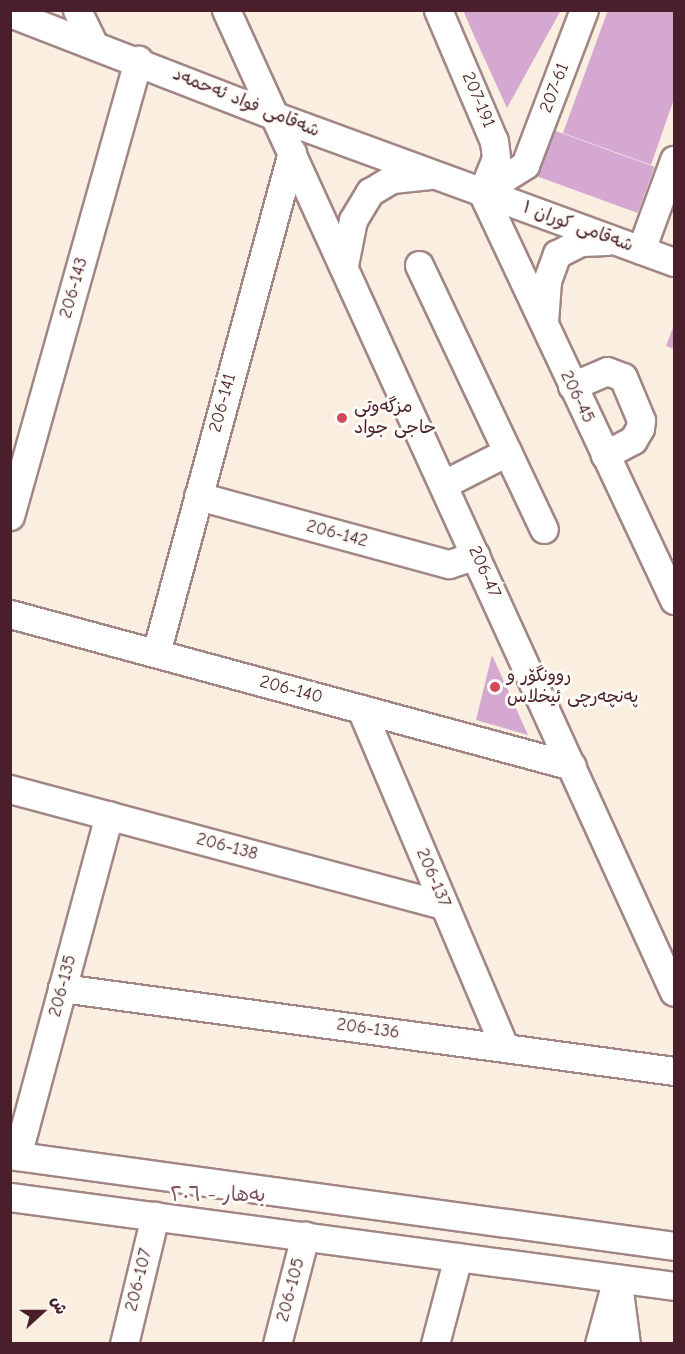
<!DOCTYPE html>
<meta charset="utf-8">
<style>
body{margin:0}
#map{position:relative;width:685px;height:1354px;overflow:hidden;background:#f9eedf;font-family:"Comic Neue","Playpen Sans Arabic",sans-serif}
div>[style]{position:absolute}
.building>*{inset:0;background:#d5a8d1;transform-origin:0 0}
.roads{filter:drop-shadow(2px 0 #a28685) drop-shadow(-2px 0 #a28685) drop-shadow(0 2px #a28685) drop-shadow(0 -2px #a28685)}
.minor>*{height:27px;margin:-13.5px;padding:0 13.5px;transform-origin:13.5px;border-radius:13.5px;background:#fff}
.dots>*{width:16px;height:16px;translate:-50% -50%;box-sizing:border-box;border:3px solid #fdfcf7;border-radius:50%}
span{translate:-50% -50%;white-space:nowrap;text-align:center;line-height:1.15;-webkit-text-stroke:6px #fdfcf7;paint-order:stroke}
.street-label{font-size:18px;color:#4a1f2b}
.poi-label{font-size:18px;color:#4a1f2b}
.left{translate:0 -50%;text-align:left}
.neighbourhood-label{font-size:20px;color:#7b4f65}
.frame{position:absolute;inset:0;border:12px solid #4a1f2b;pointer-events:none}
.north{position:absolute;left:12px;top:1282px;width:60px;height:60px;-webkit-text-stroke:4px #fdfcf7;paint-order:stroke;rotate:69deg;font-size:16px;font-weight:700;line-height:24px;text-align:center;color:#4a1f2b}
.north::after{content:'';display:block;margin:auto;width:21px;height:27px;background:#4a1f2b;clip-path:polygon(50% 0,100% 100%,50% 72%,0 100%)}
</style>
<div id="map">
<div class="building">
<div style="clip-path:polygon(463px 10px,561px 10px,507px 108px,475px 38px)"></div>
<div style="clip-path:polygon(608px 10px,674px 10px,674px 99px,651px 165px,563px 133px)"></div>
<div style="left:553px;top:130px;width:108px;height:49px;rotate:20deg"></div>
<div style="clip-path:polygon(674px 325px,674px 349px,666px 346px)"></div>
<div style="clip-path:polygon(492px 655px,528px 735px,476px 720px)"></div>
</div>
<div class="roads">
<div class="minor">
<div style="left:77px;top:10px;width:37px;rotate:64deg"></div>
<div style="left:226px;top:10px;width:1079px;rotate:65.48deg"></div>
<div style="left:438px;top:10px;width:142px;rotate:66.9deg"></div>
<div style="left:494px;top:141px;width:17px;rotate:83deg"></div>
<div style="left:496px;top:158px;width:37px;rotate:112deg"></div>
<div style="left:10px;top:13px;width:284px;rotate:21.2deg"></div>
<div style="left:275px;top:116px;width:425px;rotate:20.1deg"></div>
<div style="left:482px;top:192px;width:451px;rotate:64.8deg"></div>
<div style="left:482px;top:192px;width:51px;rotate:-32.1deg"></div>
<div style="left:525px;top:165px;width:166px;rotate:-69.2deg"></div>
<div style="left:641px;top:250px;width:96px;rotate:-69.9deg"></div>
<div style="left:344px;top:265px;width:46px;rotate:-78.7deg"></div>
<div style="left:353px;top:220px;width:33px;rotate:-59deg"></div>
<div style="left:370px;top:192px;width:26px;rotate:-31deg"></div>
<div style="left:392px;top:179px;width:36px;rotate:-6deg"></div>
<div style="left:419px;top:265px;width:292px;rotate:64.7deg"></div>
<div style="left:544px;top:322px;width:41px;rotate:-85.8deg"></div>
<div style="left:547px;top:281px;width:29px;rotate:-70deg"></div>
<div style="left:557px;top:254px;width:27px;rotate:-27deg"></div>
<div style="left:581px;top:242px;width:26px;rotate:-2deg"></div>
<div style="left:572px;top:386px;width:38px;rotate:-23deg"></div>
<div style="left:607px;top:371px;width:17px;rotate:21deg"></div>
<div style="left:623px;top:377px;width:47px;rotate:67.3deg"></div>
<div style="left:641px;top:420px;width:8px;rotate:97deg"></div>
<div style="left:640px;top:428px;width:14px;rotate:120deg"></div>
<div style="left:633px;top:440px;width:32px;rotate:152deg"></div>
<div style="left:444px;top:484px;width:71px;rotate:-26.9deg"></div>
<div style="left:198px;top:496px;width:260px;rotate:15.2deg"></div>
<div style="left:449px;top:564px;width:28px;rotate:-18deg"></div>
<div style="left:10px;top:516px;width:474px;rotate:-74.3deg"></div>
<div style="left:10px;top:614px;width:582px;rotate:15.13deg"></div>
<div style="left:156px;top:653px;width:519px;rotate:-74.81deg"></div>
<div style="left:361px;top:709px;width:368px;rotate:67deg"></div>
<div style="left:10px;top:789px;width:449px;rotate:15deg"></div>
<div style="left:62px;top:988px;width:618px;rotate:7.72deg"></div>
<div style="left:10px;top:1155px;width:670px;rotate:7.8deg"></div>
<div style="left:17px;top:1156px;width:353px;rotate:-74.9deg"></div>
<div style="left:10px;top:1197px;width:670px;rotate:7.63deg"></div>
<div style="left:619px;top:1291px;width:53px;rotate:82.5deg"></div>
<div style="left:124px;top:1344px;width:132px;rotate:-76.4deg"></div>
<div style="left:277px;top:1344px;width:112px;rotate:-75.5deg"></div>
<div style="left:435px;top:1344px;width:90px;rotate:-75.2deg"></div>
<div style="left:599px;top:1344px;width:68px;rotate:-74.7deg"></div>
</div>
</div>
<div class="dots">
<div style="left:342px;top:418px;background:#d1495b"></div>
<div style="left:495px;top:687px;background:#d1495b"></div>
</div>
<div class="street-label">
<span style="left:555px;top:88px;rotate:-69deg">207-61</span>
<span style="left:478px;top:100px;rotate:67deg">207-191</span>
<span style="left:246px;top:103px;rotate:22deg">شەقامی فواد ئەحمەد</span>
<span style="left:578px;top:227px;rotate:20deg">شەقامی کوران ١</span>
<span style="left:74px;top:288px;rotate:-74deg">206-143</span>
<span style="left:577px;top:397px;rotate:64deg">206-45</span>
<span style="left:223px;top:403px;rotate:-75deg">206-141</span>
<span style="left:337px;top:534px;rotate:15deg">206-142</span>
<span style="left:484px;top:572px;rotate:66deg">206-47</span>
<span style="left:291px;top:690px;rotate:15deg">206-140</span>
<span style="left:227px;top:847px;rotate:15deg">206-138</span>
<span style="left:433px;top:878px;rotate:67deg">206-137</span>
<span style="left:63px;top:986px;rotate:-75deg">206-135</span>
<span style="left:368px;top:1029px;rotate:8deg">206-136</span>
<span style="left:139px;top:1280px;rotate:-76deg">206-107</span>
<span style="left:291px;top:1290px;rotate:-75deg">206-105</span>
</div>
<div class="poi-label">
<span class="left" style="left:354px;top:418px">مزگەوتی<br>حاجی جواد</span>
<span class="left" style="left:507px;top:687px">روونگۆر و<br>په‌نچه‌رچی ئیخلاس</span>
</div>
<div class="neighbourhood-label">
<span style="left:218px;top:1194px">بەهار - ٢٠٦</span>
</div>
<div class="frame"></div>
<div class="north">ش</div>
</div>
